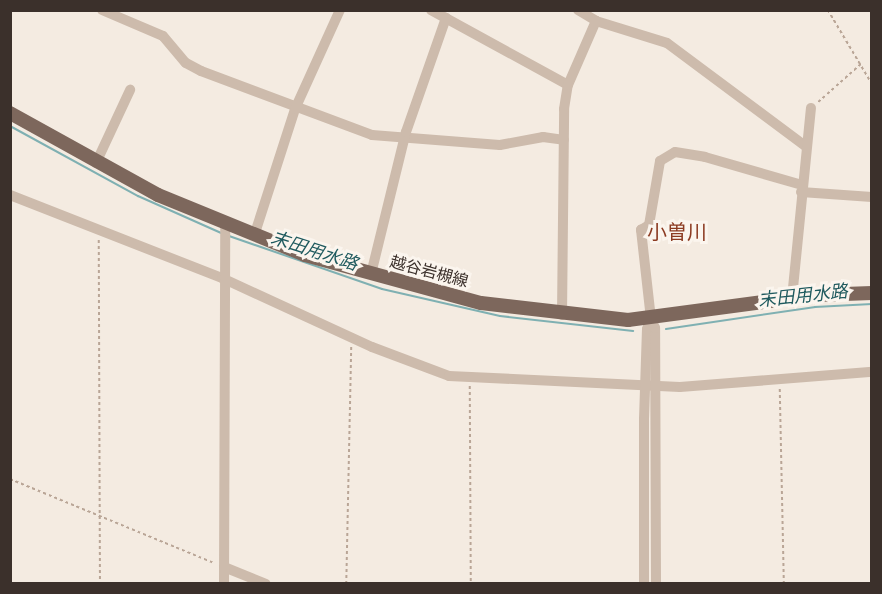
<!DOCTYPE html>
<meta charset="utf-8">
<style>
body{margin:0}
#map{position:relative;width:882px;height:594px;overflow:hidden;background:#f4ebe1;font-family:"Alegreya Sans","Noto Sans JP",sans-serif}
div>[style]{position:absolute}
.stream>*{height:2px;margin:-1px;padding:0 1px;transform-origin:1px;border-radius:1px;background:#7fb0b2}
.path>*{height:1.5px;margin-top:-0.75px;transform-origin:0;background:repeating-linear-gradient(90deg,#b9a596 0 3px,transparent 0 6px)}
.minor>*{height:10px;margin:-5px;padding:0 5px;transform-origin:5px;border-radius:5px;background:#cdbbac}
.major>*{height:14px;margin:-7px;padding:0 7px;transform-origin:7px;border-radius:7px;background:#7d675c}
span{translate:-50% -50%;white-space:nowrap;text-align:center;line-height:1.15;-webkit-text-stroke:6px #fbf5ee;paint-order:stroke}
.street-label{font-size:16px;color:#3b302b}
.water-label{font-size:18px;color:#1f5a5e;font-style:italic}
.quarter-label{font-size:20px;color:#8c3b22}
.frame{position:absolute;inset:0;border:12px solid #3b302b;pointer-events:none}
</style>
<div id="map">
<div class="stream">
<div style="left:10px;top:126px;width:146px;rotate:28.7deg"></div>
<div style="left:138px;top:196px;width:91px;rotate:24deg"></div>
<div style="left:229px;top:236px;width:162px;rotate:19.1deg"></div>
<div style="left:382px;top:289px;width:121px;rotate:12.9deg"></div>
<div style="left:500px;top:316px;width:134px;rotate:6.4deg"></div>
<div style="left:666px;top:329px;width:151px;rotate:-8.4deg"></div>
<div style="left:815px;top:307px;width:57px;rotate:-3deg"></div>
</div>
<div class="path">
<div style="left:828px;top:10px;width:86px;rotate:59.3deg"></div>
<div style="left:818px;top:102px;width:59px;rotate:-41.6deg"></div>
<div style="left:99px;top:240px;width:344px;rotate:89.8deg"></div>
<div style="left:470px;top:386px;width:198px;rotate:89.7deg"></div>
<div style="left:780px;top:389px;width:195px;rotate:88.8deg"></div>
<div style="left:10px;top:479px;width:221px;rotate:22.4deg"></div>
<div style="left:346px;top:584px;width:237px;rotate:-88.8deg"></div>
</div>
<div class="minor">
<div style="left:102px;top:10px;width:66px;rotate:23.1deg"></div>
<div style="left:163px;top:36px;width:35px;rotate:50deg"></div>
<div style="left:186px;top:63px;width:17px;rotate:28deg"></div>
<div style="left:201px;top:71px;width:183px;rotate:20.5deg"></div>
<div style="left:372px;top:135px;width:128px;rotate:4.5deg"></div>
<div style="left:500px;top:145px;width:44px;rotate:-10.5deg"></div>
<div style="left:543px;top:137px;width:21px;rotate:8deg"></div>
<div style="left:431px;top:10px;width:156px;rotate:28.7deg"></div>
<div style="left:578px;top:10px;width:21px;rotate:31deg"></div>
<div style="left:596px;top:21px;width:74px;rotate:17.2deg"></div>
<div style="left:667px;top:43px;width:172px;rotate:36.7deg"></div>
<div style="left:96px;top:163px;width:81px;rotate:-65deg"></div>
<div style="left:801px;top:192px;width:71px;rotate:4deg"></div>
<div style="left:10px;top:195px;width:228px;rotate:21.4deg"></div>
<div style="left:222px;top:278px;width:165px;rotate:24.7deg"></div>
<div style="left:372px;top:347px;width:82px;rotate:20.6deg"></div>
<div style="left:449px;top:376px;width:231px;rotate:2.7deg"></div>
<div style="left:680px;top:387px;width:193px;rotate:-4.5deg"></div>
<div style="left:255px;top:233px;width:130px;rotate:-72.1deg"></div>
<div style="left:295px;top:109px;width:109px;rotate:-65.6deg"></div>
<div style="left:371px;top:274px;width:146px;rotate:-76.2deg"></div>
<div style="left:406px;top:132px;width:121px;rotate:-70.7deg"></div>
<div style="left:792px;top:298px;width:191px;rotate:-84.3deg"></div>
<div style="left:562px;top:315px;width:206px;rotate:-89.4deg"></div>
<div style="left:564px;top:109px;width:24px;rotate:-81deg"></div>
<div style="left:568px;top:85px;width:70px;rotate:-66.4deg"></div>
<div style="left:224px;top:567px;width:45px;rotate:22deg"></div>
<div style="left:224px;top:584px;width:363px;rotate:-89.8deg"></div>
<div style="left:644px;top:584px;width:165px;rotate:-90deg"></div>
<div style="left:644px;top:419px;width:90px;rotate:-88.1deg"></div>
<div style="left:647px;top:329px;width:11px;rotate:-68deg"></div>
<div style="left:656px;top:584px;width:256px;rotate:-90.2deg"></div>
<div style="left:655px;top:328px;width:10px;rotate:-114deg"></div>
<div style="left:651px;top:319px;width:90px;rotate:-96.4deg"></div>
<div style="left:641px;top:230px;width:9px;rotate:-32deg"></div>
<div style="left:649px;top:225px;width:65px;rotate:-80.2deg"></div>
<div style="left:660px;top:161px;width:17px;rotate:-31deg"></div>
<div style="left:675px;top:152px;width:30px;rotate:9deg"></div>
<div style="left:705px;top:157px;width:101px;rotate:16.1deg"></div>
</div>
<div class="major">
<div style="left:10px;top:113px;width:169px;rotate:29deg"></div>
<div style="left:158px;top:195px;width:159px;rotate:22.2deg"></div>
<div style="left:305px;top:255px;width:182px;rotate:15.3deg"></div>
<div style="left:481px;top:303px;width:148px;rotate:6.6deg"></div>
<div style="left:628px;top:320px;width:190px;rotate:-7.6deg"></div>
<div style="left:816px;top:295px;width:56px;rotate:-2deg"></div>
</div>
<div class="street-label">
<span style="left:429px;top:272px;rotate:15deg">越谷岩槻線</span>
</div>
<div class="water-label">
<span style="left:314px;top:252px;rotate:18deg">末田用水路</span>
<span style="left:803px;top:297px;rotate:-6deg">末田用水路</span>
</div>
<div class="quarter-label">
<span style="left:677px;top:233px">小曽川</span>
</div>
<div class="frame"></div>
</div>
